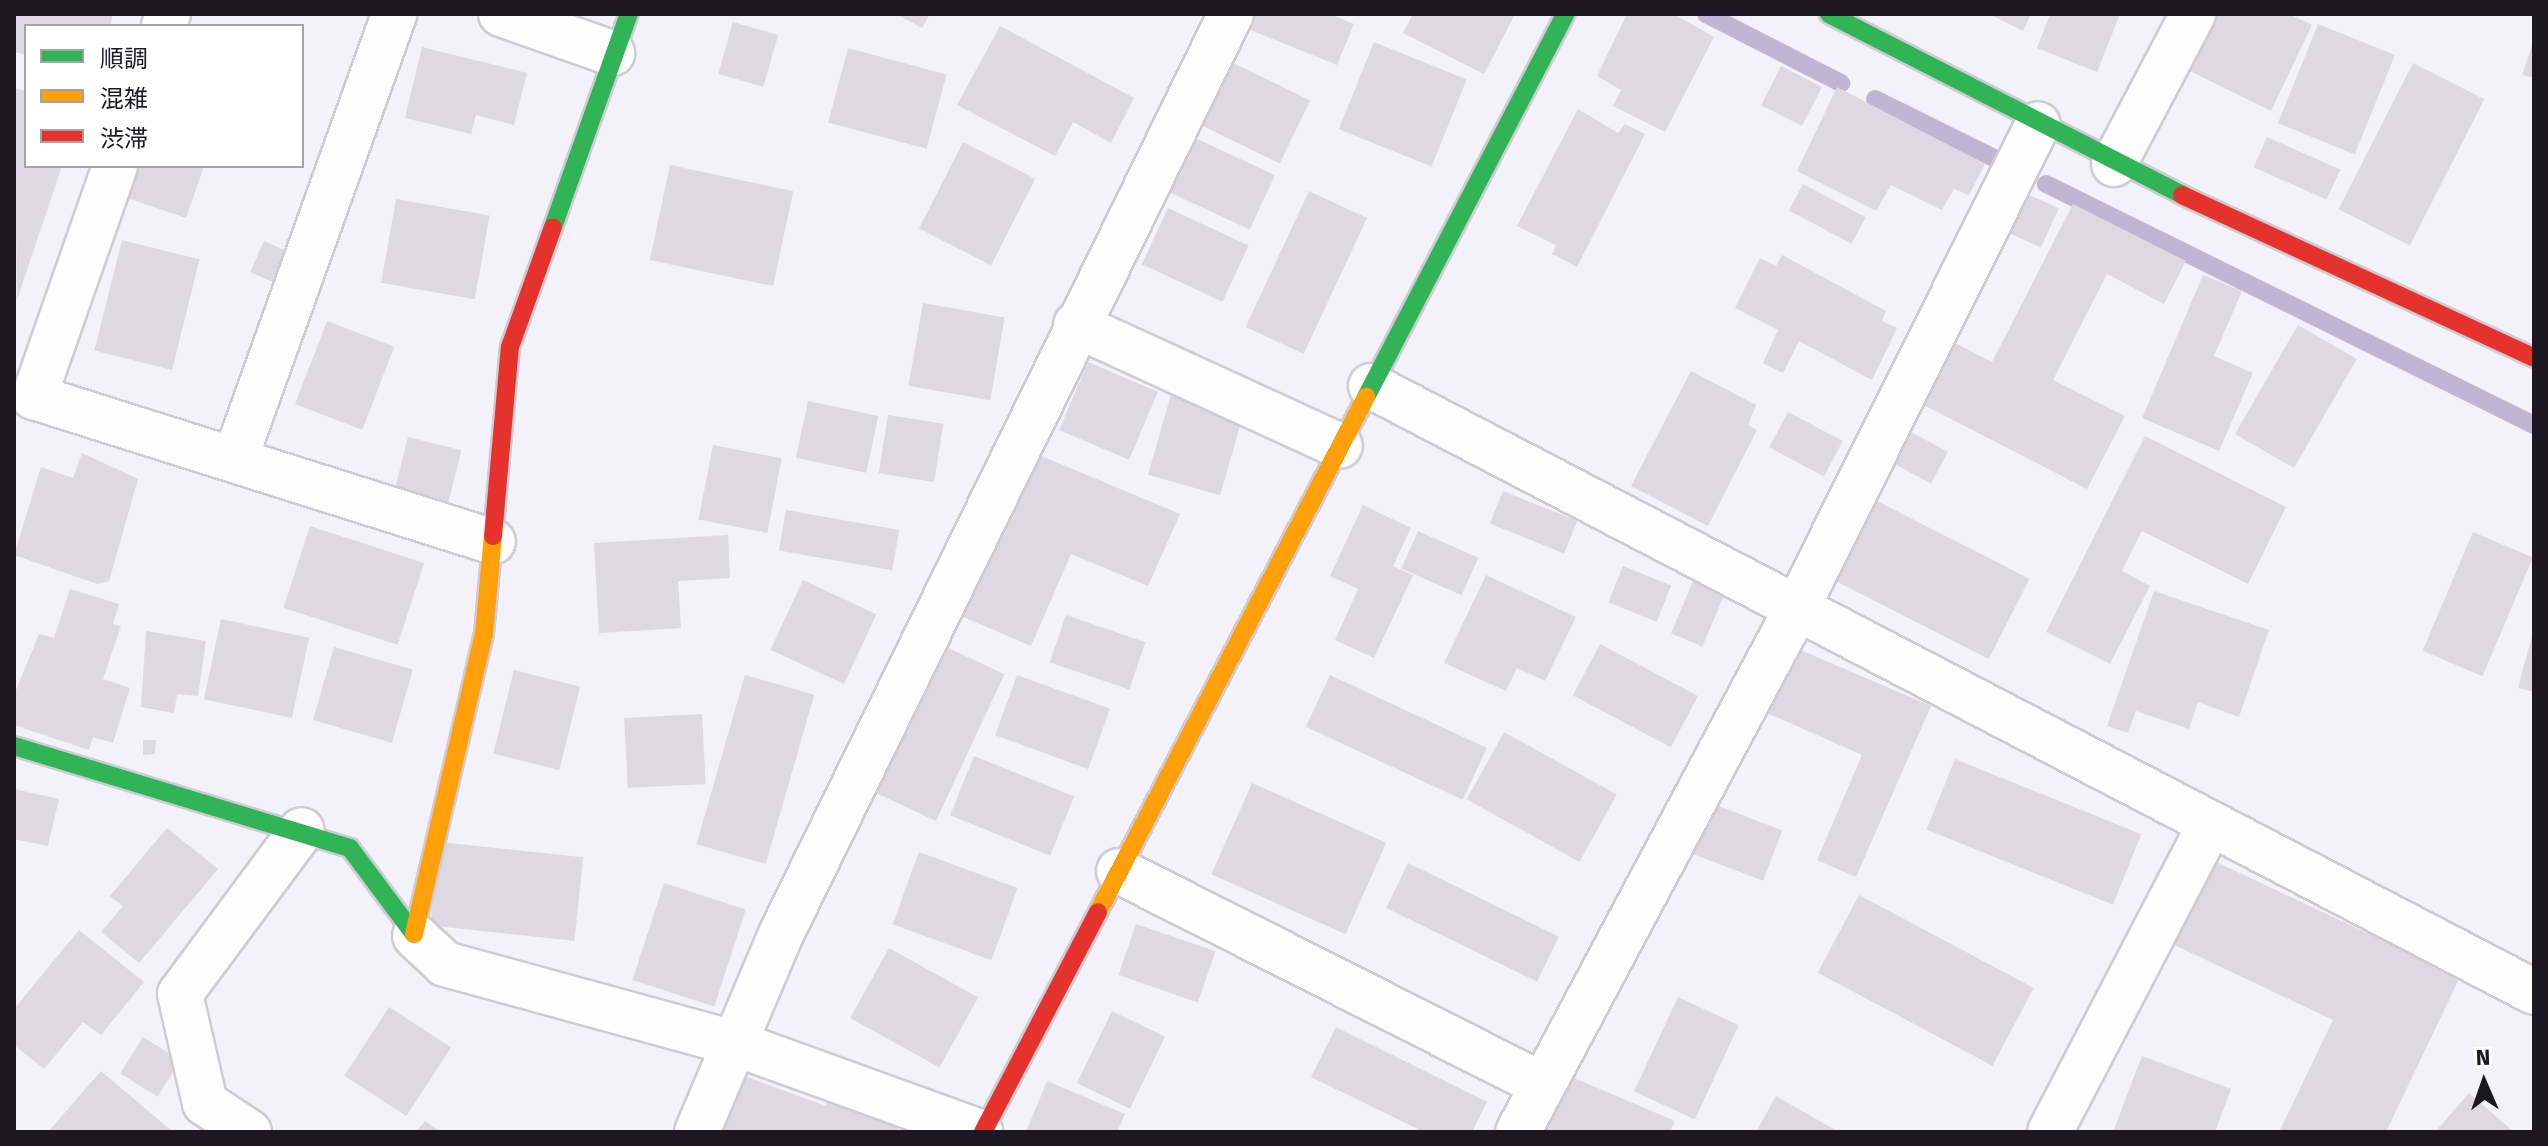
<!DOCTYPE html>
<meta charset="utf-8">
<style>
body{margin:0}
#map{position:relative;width:2548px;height:1146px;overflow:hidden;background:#f3f1fa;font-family:"Fira Sans","Noto Sans JP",sans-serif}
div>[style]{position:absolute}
.stream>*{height:18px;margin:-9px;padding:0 9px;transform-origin:9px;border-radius:9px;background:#beb6d3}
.building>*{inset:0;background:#dcd9e3;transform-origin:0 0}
.roads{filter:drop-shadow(2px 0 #cecbd5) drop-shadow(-2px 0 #cecbd5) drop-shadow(0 2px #cecbd5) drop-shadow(0 -2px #cecbd5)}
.street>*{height:44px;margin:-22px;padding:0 22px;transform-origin:22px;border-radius:22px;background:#fdfdfe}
.fast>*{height:18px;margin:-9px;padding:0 9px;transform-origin:9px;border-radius:9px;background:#30b455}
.slow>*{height:18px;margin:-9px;padding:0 9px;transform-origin:9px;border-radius:9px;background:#ff9f0a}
.jam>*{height:18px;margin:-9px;padding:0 9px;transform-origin:9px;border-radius:9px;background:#e5322d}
span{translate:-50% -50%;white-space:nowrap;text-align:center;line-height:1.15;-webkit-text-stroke:6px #fff;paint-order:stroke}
.frame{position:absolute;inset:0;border:16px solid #1b1822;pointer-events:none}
.legend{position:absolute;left:24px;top:24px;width:280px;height:144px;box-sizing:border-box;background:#fff;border:2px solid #a4a3a7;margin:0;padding:10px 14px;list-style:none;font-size:24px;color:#1b1822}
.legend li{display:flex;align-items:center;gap:16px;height:40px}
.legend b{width:40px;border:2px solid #a4a3a7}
.north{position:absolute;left:2444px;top:1042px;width:80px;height:80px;-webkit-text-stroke:6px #fff;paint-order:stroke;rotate:358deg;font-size:22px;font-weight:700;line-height:32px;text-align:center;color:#1b1822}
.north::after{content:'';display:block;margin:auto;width:28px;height:36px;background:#1b1822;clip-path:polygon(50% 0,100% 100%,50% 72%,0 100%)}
</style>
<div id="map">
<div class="stream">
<div style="left:1706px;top:14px;width:152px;rotate:27.1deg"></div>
<div style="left:1875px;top:99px;width:133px;rotate:26.4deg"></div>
<div style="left:2046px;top:184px;width:544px;rotate:26.28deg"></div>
</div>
<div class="building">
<div style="clip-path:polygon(14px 14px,113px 14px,110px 26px,26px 26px,26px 55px,14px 52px)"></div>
<div style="clip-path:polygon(896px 14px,930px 14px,922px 28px)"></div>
<div style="clip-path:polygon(1237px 14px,1330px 14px,1354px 24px,1337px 65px,1233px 23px)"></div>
<div style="clip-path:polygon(1413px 14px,1515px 14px,1484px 74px,1403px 33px)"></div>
<div style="clip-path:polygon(1627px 14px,1674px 14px,1714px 37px,1665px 132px,1613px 106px,1621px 90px,1597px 76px)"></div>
<div style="clip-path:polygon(1989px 14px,2031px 14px,2023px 31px)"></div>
<div style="clip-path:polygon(2050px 14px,2120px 14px,2097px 72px,2037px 48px)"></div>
<div style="clip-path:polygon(2214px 14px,2289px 14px,2312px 25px,2271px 111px,2188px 70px)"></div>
<div style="left:733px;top:22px;width:47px;height:54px;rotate:16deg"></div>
<div style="left:2318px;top:24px;width:83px;height:107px;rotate:22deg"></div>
<div style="clip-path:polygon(1000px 26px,1134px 98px,1111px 143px,1073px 122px,1055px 156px,957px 105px)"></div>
<div style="clip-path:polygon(2534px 39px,2534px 78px,2522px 75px)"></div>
<div style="left:1374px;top:42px;width:100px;height:94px;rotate:22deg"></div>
<div style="clip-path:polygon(422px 47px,527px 73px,514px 125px,476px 115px,471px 134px,405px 118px)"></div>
<div style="left:848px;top:48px;width:102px;height:77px;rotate:15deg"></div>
<div style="left:1215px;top:54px;width:106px;height:70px;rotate:26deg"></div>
<div style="left:2413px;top:63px;width:80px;height:164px;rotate:27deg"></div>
<div style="left:1781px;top:66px;width:46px;height:44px;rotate:27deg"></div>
<div style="clip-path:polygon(1837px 87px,1985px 164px,1969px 195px,1954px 189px,1942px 210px,1891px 185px,1876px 211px,1797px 171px)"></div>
<div style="clip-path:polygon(14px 88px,26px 91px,26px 166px,62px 166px,17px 300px)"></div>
<div style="clip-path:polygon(1578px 109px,1618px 133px,1625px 124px,1645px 134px,1577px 267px,1552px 254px,1556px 245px,1517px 226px)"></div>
<div style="left:1178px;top:130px;width:107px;height:60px;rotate:25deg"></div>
<div style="left:2267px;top:137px;width:80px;height:33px;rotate:24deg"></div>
<div style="left:963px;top:142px;width:81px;height:97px;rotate:27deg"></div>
<div style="left:670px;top:165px;width:126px;height:97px;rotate:12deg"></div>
<div style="clip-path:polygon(128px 166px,204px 166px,186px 218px,118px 195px)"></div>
<div style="left:1803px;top:184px;width:71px;height:30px;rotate:28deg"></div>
<div style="left:2019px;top:190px;width:44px;height:43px;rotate:25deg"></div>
<div style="left:1309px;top:191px;width:64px;height:150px;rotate:25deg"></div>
<div style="left:396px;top:199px;width:95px;height:85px;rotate:10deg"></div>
<div style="clip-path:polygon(2073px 204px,2186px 261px,2164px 304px,2107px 274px,2053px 380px,2125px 416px,2087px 489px,1918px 402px,1949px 340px,1992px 362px)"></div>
<div style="left:1168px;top:208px;width:89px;height:62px;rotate:25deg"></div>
<div style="left:122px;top:240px;width:80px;height:114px;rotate:14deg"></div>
<div style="left:264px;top:241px;width:27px;height:34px;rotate:24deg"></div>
<div style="clip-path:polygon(1782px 255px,1886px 311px,1882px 321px,1897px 328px,1872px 380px,1799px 341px,1783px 373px,1763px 363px,1778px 330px,1735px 308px,1760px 258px,1776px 266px)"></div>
<div style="clip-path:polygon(2203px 275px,2242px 291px,2214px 356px,2253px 373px,2219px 451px,2142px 418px)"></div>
<div style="left:923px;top:303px;width:83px;height:84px;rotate:10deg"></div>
<div style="left:327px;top:321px;width:72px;height:89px;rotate:21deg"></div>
<div style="left:2298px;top:325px;width:68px;height:126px;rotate:30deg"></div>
<div style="left:1088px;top:362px;width:76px;height:74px;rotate:23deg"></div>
<div style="clip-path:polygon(1691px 371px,1756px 405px,1748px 425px,1757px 430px,1708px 526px,1631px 486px)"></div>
<div style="left:1172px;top:391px;width:75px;height:87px;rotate:16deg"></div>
<div style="left:808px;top:401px;width:72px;height:58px;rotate:12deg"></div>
<div style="left:1788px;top:412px;width:62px;height:40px;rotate:28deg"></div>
<div style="left:888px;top:415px;width:56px;height:59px;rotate:9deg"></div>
<div style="left:1909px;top:431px;width:44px;height:36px;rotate:28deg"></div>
<div style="clip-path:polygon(2145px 436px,2286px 507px,2248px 584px,2142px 531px,2122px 571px,2150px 586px,2110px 664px,2046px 632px)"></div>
<div style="left:408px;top:437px;width:55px;height:61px;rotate:14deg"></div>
<div style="left:713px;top:445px;width:70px;height:76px;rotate:11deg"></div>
<div style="clip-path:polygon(1032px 452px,1180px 514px,1148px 586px,1071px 554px,1031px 646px,961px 616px)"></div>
<div style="clip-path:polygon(82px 453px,138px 479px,109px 581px,97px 584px,14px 555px,41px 467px,73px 478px)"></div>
<div style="left:1503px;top:491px;width:80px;height:35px;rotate:22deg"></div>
<div style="left:1871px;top:498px;width:178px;height:90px;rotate:27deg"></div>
<div style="clip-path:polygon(1363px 505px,1411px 528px,1393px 566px,1413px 575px,1374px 658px,1335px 640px,1358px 589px,1330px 576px)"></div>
<div style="left:786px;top:510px;width:115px;height:41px;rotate:10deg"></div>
<div style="left:310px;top:526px;width:120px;height:86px;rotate:18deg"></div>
<div style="left:1418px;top:531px;width:66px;height:41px;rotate:24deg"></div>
<div style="left:2473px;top:532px;width:65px;height:129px;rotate:23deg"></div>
<div style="clip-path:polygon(728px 535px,730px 578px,678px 581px,681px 628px,599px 633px,594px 543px)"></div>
<div style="left:1623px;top:566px;width:52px;height:39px;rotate:22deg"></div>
<div style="clip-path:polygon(1486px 575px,1576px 617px,1545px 681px,1517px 668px,1506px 691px,1444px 663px)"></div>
<div style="left:1694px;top:579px;width:34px;height:59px;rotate:23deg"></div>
<div style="left:803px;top:580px;width:81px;height:77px;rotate:25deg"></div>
<div style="clip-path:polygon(70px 589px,119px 604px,113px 624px,121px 626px,103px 679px,130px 688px,113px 743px,93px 737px,89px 750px,14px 725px,14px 695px,39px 634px,54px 638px)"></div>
<div style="clip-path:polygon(2154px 591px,2269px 630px,2239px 717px,2198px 702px,2189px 729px,2136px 711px,2128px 733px,2107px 726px)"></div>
<div style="left:1066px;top:615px;width:84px;height:50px;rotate:19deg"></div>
<div style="left:221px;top:619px;width:90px;height:82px;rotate:12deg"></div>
<div style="clip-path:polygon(146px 631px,206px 641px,198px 696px,177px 694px,174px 713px,141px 707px)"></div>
<div style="clip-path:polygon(2533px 632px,2534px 632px,2534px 692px,2518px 688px)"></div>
<div style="left:931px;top:640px;width:81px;height:162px;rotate:25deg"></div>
<div style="left:1600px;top:644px;width:111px;height:58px;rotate:28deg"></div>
<div style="left:334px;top:647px;width:82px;height:76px;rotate:16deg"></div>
<div style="clip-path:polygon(1796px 648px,1931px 706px,1856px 877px,1817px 860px,1862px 755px,1767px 713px)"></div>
<div style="left:514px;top:670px;width:68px;height:86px;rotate:14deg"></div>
<div style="left:745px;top:675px;width:72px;height:176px;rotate:16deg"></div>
<div style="left:1017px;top:675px;width:99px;height:64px;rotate:20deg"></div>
<div style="left:1330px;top:675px;width:173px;height:57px;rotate:25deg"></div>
<div style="left:702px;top:714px;width:70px;height:78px;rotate:87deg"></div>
<div style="left:1504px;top:732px;width:129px;height:77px;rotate:29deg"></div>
<div style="clip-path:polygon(143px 740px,156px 740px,155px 754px,143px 755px)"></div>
<div style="left:974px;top:756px;width:108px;height:64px;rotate:22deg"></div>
<div style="left:1955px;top:759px;width:201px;height:76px;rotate:22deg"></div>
<div style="left:1252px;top:783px;width:147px;height:100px;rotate:24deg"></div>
<div style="clip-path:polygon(14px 789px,59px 799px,48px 846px,14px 839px)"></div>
<div style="left:1703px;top:800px;width:85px;height:54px;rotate:21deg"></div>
<div style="clip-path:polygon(167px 828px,218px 869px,139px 963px,101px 932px,123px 906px,110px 896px)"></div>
<div style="left:439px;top:842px;width:145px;height:84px;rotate:6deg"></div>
<div style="left:919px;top:852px;width:105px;height:77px;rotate:20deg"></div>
<div style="clip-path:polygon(2208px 858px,2460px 977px,2386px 1132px,2279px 1132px,2333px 1020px,2168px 942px)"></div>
<div style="left:1408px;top:863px;width:168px;height:50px;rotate:26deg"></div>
<div style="left:664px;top:883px;width:86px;height:102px;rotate:18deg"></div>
<div style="left:1859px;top:895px;width:198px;height:88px;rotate:28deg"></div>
<div style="left:1136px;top:924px;width:84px;height:54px;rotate:19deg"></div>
<div style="clip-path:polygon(79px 930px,144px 982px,101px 1035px,83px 1022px,44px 1069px,14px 1045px,14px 1009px)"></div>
<div style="left:889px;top:948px;width:102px;height:80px;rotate:29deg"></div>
<div style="left:1678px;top:997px;width:67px;height:104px;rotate:25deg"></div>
<div style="left:389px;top:1007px;width:74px;height:82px;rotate:33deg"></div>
<div style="left:1112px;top:1011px;width:59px;height:80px;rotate:26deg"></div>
<div style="clip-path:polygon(1336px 1027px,1487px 1102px,1472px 1132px,1424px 1132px,1311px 1077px)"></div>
<div style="left:143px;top:1037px;width:44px;height:43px;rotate:32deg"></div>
<div style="clip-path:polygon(2142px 1056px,2231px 1089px,2215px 1132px,2113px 1132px)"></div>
<div style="clip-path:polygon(101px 1071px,173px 1132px,48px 1132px)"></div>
<div style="clip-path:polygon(736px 1073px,826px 1106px,833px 1084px,904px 1110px,896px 1132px,714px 1132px)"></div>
<div style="clip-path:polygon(1567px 1075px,1675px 1121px,1670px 1132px,1543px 1132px)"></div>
<div style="clip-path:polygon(1047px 1081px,1125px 1114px,1117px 1132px,1026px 1132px)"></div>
<div style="clip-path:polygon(2469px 1093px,2514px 1132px,2435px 1132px)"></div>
<div style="clip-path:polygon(1776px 1096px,1839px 1132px,1756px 1132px)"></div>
<div style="clip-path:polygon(425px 1121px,440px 1132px,416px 1132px)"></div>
</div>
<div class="roads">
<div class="street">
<div style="left:501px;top:14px;width:118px;rotate:19.4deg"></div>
<div style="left:164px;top:26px;width:13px;rotate:-72deg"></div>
<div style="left:2114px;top:164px;width:170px;rotate:-62.2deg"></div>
<div style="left:115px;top:166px;width:245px;rotate:109.3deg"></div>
<div style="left:34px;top:397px;width:481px;rotate:17.5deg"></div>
<div style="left:1076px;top:325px;width:290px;rotate:24.6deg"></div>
<div style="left:1371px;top:386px;width:1311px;rotate:27.52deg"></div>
<div style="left:235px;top:459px;width:473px;rotate:-70.3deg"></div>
<div style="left:1119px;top:871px;width:474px;rotate:26.8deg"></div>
<div style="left:415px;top:936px;width:41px;rotate:43deg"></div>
<div style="left:445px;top:964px;width:300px;rotate:15.3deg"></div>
<div style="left:734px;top:1043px;width:262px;rotate:19.9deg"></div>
<div style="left:249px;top:1132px;width:53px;rotate:-146.6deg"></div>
<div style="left:205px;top:1103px;width:112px;rotate:-102.9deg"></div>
<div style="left:180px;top:994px;width:204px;rotate:-53.4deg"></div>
<div style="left:697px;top:1132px;width:217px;rotate:-67deg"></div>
<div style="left:782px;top:932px;width:1022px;rotate:-63.94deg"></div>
<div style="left:1518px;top:1132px;width:596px;rotate:-61.97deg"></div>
<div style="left:1798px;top:606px;width:538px;rotate:-63.53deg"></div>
<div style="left:2050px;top:1132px;width:346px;rotate:-62.5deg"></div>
</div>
<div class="fast">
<div style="left:1829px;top:14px;width:397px;rotate:27.1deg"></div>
<div style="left:553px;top:227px;width:226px;rotate:-70.4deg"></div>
<div style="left:1366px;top:397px;width:432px;rotate:-62.5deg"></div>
<div style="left:14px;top:746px;width:351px;rotate:16.9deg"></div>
<div style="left:350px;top:848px;width:107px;rotate:53.3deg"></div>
</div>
<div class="slow">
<div style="left:1098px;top:912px;width:581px;rotate:-62.51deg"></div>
<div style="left:414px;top:934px;width:308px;rotate:-76.9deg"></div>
<div style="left:484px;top:634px;width:98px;rotate:-84.8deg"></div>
</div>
<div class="jam">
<div style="left:2182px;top:195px;width:388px;rotate:24.8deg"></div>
<div style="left:493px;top:536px;width:190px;rotate:-84.9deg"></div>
<div style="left:510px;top:347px;width:127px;rotate:-70.3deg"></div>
<div style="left:983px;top:1132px;width:248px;rotate:-62.4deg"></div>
</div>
</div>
<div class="frame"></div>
<ul class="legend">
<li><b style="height:10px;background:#30b455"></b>順調</li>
<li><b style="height:10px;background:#ff9f0a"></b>混雑</li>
<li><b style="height:10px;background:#e5322d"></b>渋滞</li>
</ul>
<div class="north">N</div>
</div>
